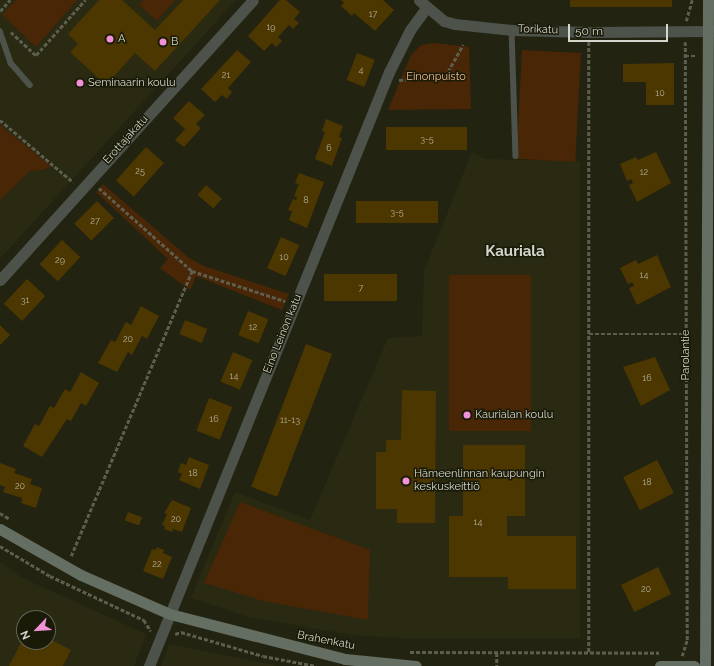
<!DOCTYPE html>
<meta charset="utf-8">
<style>
body{margin:0}
#map{position:relative;width:714px;height:666px;overflow:hidden;background:#232311;font-family:Raleway,sans-serif}
div>[style]{position:absolute}
.built>*{inset:0;background:#292a11}
.green>*{inset:0;background:#492606;transform-origin:0 0}
.building>*{inset:0;background:#4c3701;transform-origin:0 0}
.path>*{height:2.5px;margin-top:-1.25px;transform-origin:0;background:repeating-linear-gradient(90deg,#5d5e4e 0 4px,transparent 0 6px)}
.service>*{height:5.5px;margin:-2.75px;padding:0 2.75px;transform-origin:2.75px;border-radius:2.75px;background:#4d524b}
.minor>*{height:11px;margin:-5.5px;padding:0 5.5px;transform-origin:5.5px;border-radius:5.5px;background:#4d524b}
.secondary>*{height:11px;margin:-5.5px;padding:0 5.5px;transform-origin:5.5px;border-radius:5.5px;background:#656e62}
.dots>*{width:11px;height:11px;translate:-50% -50%;box-sizing:border-box;border:2px solid #191a08;border-radius:50%}
span{translate:-50% -50%;white-space:nowrap;text-align:center;line-height:1.15;-webkit-text-stroke:3px #191a08;paint-order:stroke}
.number-label{font-size:9px;color:#b3ae98}
.number-label span{-webkit-text-stroke-width:0}
.street-label{font-size:11px;color:#d5d6cb}
.poi-label{font-size:11px;color:#d5d6cb}
.left{translate:0 -50%;text-align:left}
.park-label{font-size:11px;color:#f3b88d}
.district-label{font-size:15px;color:#d5d6cb;font-weight:700}
.north{position:absolute;left:16px;top:610px;width:40px;height:40px;box-sizing:border-box;background:#191a08;border:1px solid #646556;border-radius:50%;rotate:245deg;font-size:11px;font-weight:700;line-height:16px;text-align:center;color:#d5d6cb}
.north::after{content:'';display:block;margin:auto;width:14px;height:18px;background:#f291d6;clip-path:polygon(50% 0,100% 100%,50% 72%,0 100%)}
.scale{position:absolute;left:568px;top:24px;width:100px;height:18px;box-sizing:border-box;border:2px solid #d5d6cb;border-top:0;padding-left:5px;font-size:12px;line-height:14px;white-space:nowrap;color:#d5d6cb;-webkit-text-stroke:3px #191a08;paint-order:stroke}
</style>
<div id="map">
<div class="built">
<div style="clip-path:polygon(0 0,236px 0,0 259px)"></div>
<div style="clip-path:polygon(472px 152px,484px 159px,580px 161px,580px 638px,401px 638px,352px 635px,248px 617px,191px 598px,235px 492px,310px 520px,388px 338px,422px 336px,424px 271px)"></div>
<div style="clip-path:polygon(evenodd,0 562px,23px 578px,146px 634px,134px 666px,0 666px,0 562px,24px 618px,48px 618px,48px 642px,24px 642px,24px 618px)"></div>
<div style="clip-path:polygon(169px 644px,278px 666px,161px 666px)"></div>
</div>
<div class="green">
<div style="clip-path:polygon(16px 0,77px 0,36px 47px,2px 15px)"></div>
<div style="clip-path:polygon(143px 0,175px 0,157px 21px,139px 5px)"></div>
<div style="clip-path:polygon(435px 43px,469px 47px,471px 109px,388px 110px,411px 55px,421px 45px)"></div>
<div style="left:522px;top:50px;width:59px;height:109px;rotate:3deg"></div>
<div style="clip-path:polygon(0 125px,51px 166px,43px 170px,30px 171px,0 200px)"></div>
<div style="clip-path:polygon(103px 184px,189px 258px,204px 266px,289px 294px,282px 310px,196px 276px,190px 290px,160px 268px,168px 259px,96px 192px)"></div>
<div style="left:531px;top:275px;width:156px;height:82px;rotate:90deg"></div>
<div style="clip-path:polygon(240px 502px,370px 550px,368px 620px,263px 601px,204px 583px)"></div>
</div>
<div class="building">
<div style="clip-path:polygon(99px 0,122px 0,155px 30px,183px 0,220px 0,155px 71px,135px 53px,106px 85px,70px 52px,78px 44px,68px 34px)"></div>
<div style="clip-path:polygon(280px 0,286px 0,300px 12px,294px 19px,299px 23px,293px 29px,289px 25px,278px 37px,282px 41px,276px 47px,272px 43px,264px 51px,248px 36px)"></div>
<div style="clip-path:polygon(341px 0,383px 0,394px 10px,375px 31px,354px 13px,352px 16px,341px 6px,344px 3px)"></div>
<div style="left:570px;top:0;width:102px;height:7px"></div>
<div style="clip-path:polygon(237px 50px,251px 62px,228px 88px,232px 92px,227px 99px,222px 95px,215px 102px,201px 89px)"></div>
<div style="left:357px;top:53px;width:19px;height:29px;rotate:21deg"></div>
<div style="clip-path:polygon(674px 63px,674px 105px,646px 105px,646px 82px,623px 82px,623px 64px)"></div>
<div style="clip-path:polygon(189px 101px,205px 115px,196px 124px,201px 128px,184px 147px,175px 140px,185px 129px,173px 118px)"></div>
<div style="clip-path:polygon(326px 119px,343px 126px,339px 137px,342px 138px,332px 166px,315px 159px,325px 132px,322px 131px)"></div>
<div style="left:386px;top:127px;width:81px;height:23px"></div>
<div style="left:146px;top:147px;width:24px;height:45px;rotate:42deg"></div>
<div style="clip-path:polygon(656px 152px,671px 183px,637px 202px,629px 185px,633px 183px,631px 179px,627px 181px,620px 164px,636px 157px,638px 160px)"></div>
<div style="clip-path:polygon(299px 173px,324px 182px,307px 228px,289px 220px,292px 211px,288px 210px,293px 199px,296px 200px,297px 197px,294px 196px,299px 184px,295px 183px)"></div>
<div style="left:206px;top:185px;width:21px;height:13px;rotate:41deg"></div>
<div style="left:97px;top:201px;width:24px;height:32px;rotate:45deg"></div>
<div style="left:356px;top:201px;width:82px;height:22px"></div>
<div style="left:281px;top:237px;width:20px;height:34px;rotate:24deg"></div>
<div style="left:62px;top:240px;width:25px;height:33px;rotate:43deg"></div>
<div style="clip-path:polygon(657px 255px,671px 287px,637px 305px,629px 288px,634px 286px,632px 282px,628px 284px,620px 268px,636px 260px,638px 264px)"></div>
<div style="left:397px;top:274px;width:27px;height:73px;rotate:90deg"></div>
<div style="left:27px;top:279px;width:25px;height:34px;rotate:43deg"></div>
<div style="clip-path:polygon(141px 306px,159px 316px,147px 339px,142px 336px,132px 355px,128px 352px,117px 372px,98px 363px,111px 340px,115px 342px,126px 322px,131px 325px)"></div>
<div style="left:248px;top:311px;width:22px;height:26px;rotate:22deg"></div>
<div style="left:185px;top:320px;width:24px;height:15px;rotate:22deg"></div>
<div style="clip-path:polygon(0 325px,10px 335px,0 345px)"></div>
<div style="left:306px;top:344px;width:28px;height:153px;rotate:21deg"></div>
<div style="left:233px;top:352px;width:21px;height:32px;rotate:23deg"></div>
<div style="clip-path:polygon(655px 357px,670px 390px,641px 406px,623px 367px)"></div>
<div style="clip-path:polygon(81px 372px,99px 383px,86px 406px,81px 403px,71px 421px,67px 419px,42px 457px,23px 446px,35px 424px,39px 426px,50px 406px,54px 408px,65px 389px,70px 392px)"></div>
<div style="clip-path:polygon(402px 390px,436px 391px,435px 523px,397px 523px,397px 509px,376px 509px,376px 452px,386px 452px,386px 440px,401px 440px)"></div>
<div style="left:209px;top:398px;width:25px;height:35px;rotate:21deg"></div>
<div style="clip-path:polygon(463px 445px,525px 445px,525px 516px,507px 516px,507px 536px,576px 536px,576px 589px,508px 589px,508px 577px,449px 577px,449px 516px,463px 516px)"></div>
<div style="clip-path:polygon(189px 457px,209px 465px,200px 489px,179px 480px,182px 474px,178px 472px,181px 463px,186px 465px)"></div>
<div style="left:657px;top:460px;width:37px;height:38px;rotate:63deg"></div>
<div style="clip-path:polygon(0 463px,16px 469px,14px 473px,32px 479px,30px 484px,42px 488px,36px 508px,21px 503px,22px 498px,3px 492px,5px 487px,0 485px)"></div>
<div style="clip-path:polygon(172px 500px,191px 508px,182px 532px,173px 529px,172px 532px,164px 529px,165px 526px,162px 525px,167px 514px,164px 513px)"></div>
<div style="left:128px;top:512px;width:15px;height:9px;rotate:20deg"></div>
<div style="clip-path:polygon(157px 547px,164px 550px,163px 553px,172px 557px,163px 579px,143px 571px,152px 549px,155px 550px)"></div>
<div style="left:658px;top:567px;width:30px;height:41px;rotate:64deg"></div>
<div style="clip-path:polygon(24px 637px,24px 642px,48px 642px,48px 638px,71px 650px,63px 666px,9px 666px)"></div>
</div>
<div class="path">
<div style="left:0;top:11px;width:15px;rotate:-48deg"></div>
<div style="left:686px;top:21px;width:22px;rotate:-74deg"></div>
<div style="left:11px;top:32px;width:34px;rotate:43deg"></div>
<div style="left:36px;top:55px;width:74px;rotate:-48.3deg"></div>
<div style="left:589px;top:42px;width:611px;rotate:90deg"></div>
<div style="left:685px;top:56px;width:12px"></div>
<div style="left:399px;top:80px;width:46px;rotate:-3.7deg"></div>
<div style="left:445px;top:77px;width:37px;rotate:-61deg"></div>
<div style="left:0;top:120px;width:96px;rotate:40.3deg"></div>
<div style="left:99px;top:188px;width:125px;rotate:41.7deg"></div>
<div style="left:192px;top:271px;width:98px;rotate:17.9deg"></div>
<div style="left:589px;top:334px;width:97px"></div>
<div style="left:0;top:513px;width:12px;rotate:31deg"></div>
<div style="left:0;top:546px;width:58px;rotate:31deg"></div>
<div style="left:50px;top:576px;width:104px;rotate:25.1deg"></div>
<div style="left:144px;top:620px;width:13px;rotate:58deg"></div>
<div style="left:71px;top:556px;width:310px;rotate:-67deg"></div>
<div style="left:175px;top:634px;width:6px;rotate:-18deg"></div>
<div style="left:181px;top:632px;width:85px;rotate:16.3deg"></div>
<div style="left:263px;top:656px;width:54px;rotate:10.7deg"></div>
<div style="left:410px;top:652px;width:249px;rotate:0.2deg"></div>
<div style="left:497px;top:653px;width:13px;rotate:90deg"></div>
<div style="left:682px;top:656px;width:17px;rotate:-73deg"></div>
<div style="left:687px;top:640px;width:598px;rotate:-90.19deg"></div>
</div>
<div class="service">
<div style="left:512px;top:30px;width:126px;rotate:88.2deg"></div>
<div style="left:0;top:31px;width:34px;rotate:71deg"></div>
<div style="left:11px;top:63px;width:29px;rotate:49deg"></div>
</div>
<div class="minor">
<div style="left:419px;top:0;width:33px;rotate:40deg"></div>
<div style="left:444px;top:21px;width:11px;rotate:15deg"></div>
<div style="left:455px;top:24px;width:57px;rotate:6deg"></div>
<div style="left:512px;top:30px;width:77px;rotate:1.5deg"></div>
<div style="left:589px;top:32px;width:125px;rotate:-0.5deg"></div>
<div style="left:0;top:280px;width:377px;rotate:-47.9deg"></div>
<div style="left:149px;top:666px;width:641px;rotate:-68deg"></div>
<div style="left:389px;top:72px;width:47px;rotate:-63.4deg"></div>
<div style="left:410px;top:30px;width:27px;rotate:-54deg"></div>
</div>
<div class="secondary">
<div style="left:0;top:529px;width:93px;rotate:29.6deg"></div>
<div style="left:81px;top:575px;width:97px;rotate:23.7deg"></div>
<div style="left:170px;top:614px;width:181px;rotate:14.4deg"></div>
<div style="left:345px;top:659px;width:71px;rotate:5.6deg"></div>
<div style="left:660px;top:666px;width:34px"></div>
<div style="left:705px;top:666px;width:666px;rotate:-89.74deg"></div>
</div>
<div class="dots">
<div style="left:110px;top:39px;background:#f291d6"></div>
<div style="left:163px;top:42px;background:#f291d6"></div>
<div style="left:80px;top:83px;background:#f291d6"></div>
<div style="left:467px;top:415px;background:#f291d6"></div>
<div style="left:406px;top:481px;background:#f291d6"></div>
</div>
<div class="number-label">
<span style="left:373px;top:14px">17</span>
<span style="left:271px;top:27px">19</span>
<span style="left:361px;top:70px">4</span>
<span style="left:226px;top:75px">21</span>
<span style="left:660px;top:93px">10</span>
<span style="left:427px;top:139px">3-5</span>
<span style="left:329px;top:148px">6</span>
<span style="left:140px;top:171px">25</span>
<span style="left:644px;top:172px">12</span>
<span style="left:306px;top:200px">8</span>
<span style="left:397px;top:212px">3-5</span>
<span style="left:95px;top:221px">27</span>
<span style="left:284px;top:257px">10</span>
<span style="left:60px;top:260px">29</span>
<span style="left:644px;top:275px">14</span>
<span style="left:361px;top:288px">7</span>
<span style="left:25px;top:300px">31</span>
<span style="left:253px;top:327px">12</span>
<span style="left:128px;top:339px">20</span>
<span style="left:234px;top:376px">14</span>
<span style="left:647px;top:378px">16</span>
<span style="left:214px;top:419px">16</span>
<span style="left:290px;top:420px">11-13</span>
<span style="left:193px;top:473px">18</span>
<span style="left:647px;top:482px">18</span>
<span style="left:20px;top:486px">20</span>
<span style="left:176px;top:519px">20</span>
<span style="left:478px;top:522px">14</span>
<span style="left:157px;top:564px">22</span>
<span style="left:646px;top:589px">20</span>
</div>
<div class="street-label">
<span style="left:538px;top:30px;rotate:2deg">Torikatu</span>
<span style="left:126px;top:140px;rotate:-48deg">Erottajakatu</span>
<span style="left:283px;top:334px;rotate:-68deg">Eino Leinon katu</span>
<span style="left:686px;top:355px;rotate:-90deg">Parolantie</span>
<span style="left:326px;top:641px;rotate:11deg">Brahenkatu</span>
</div>
<div class="poi-label">
<span class="left" style="left:118px;top:39px">A</span>
<span class="left" style="left:171px;top:42px">B</span>
<span class="left" style="left:88px;top:83px">Seminaarin koulu</span>
<span class="left" style="left:475px;top:415px">Kaurialan koulu</span>
<span class="left" style="left:414px;top:481px">Hämeenlinnan kaupungin<br>keskuskeittiö</span>
</div>
<div class="park-label">
<span style="left:436px;top:77px">Einonpuisto</span>
</div>
<div class="district-label">
<span style="left:515px;top:252px">Kauriala</span>
</div>
<div class="north">N</div>
<div class="scale">50 m</div>
</div>
